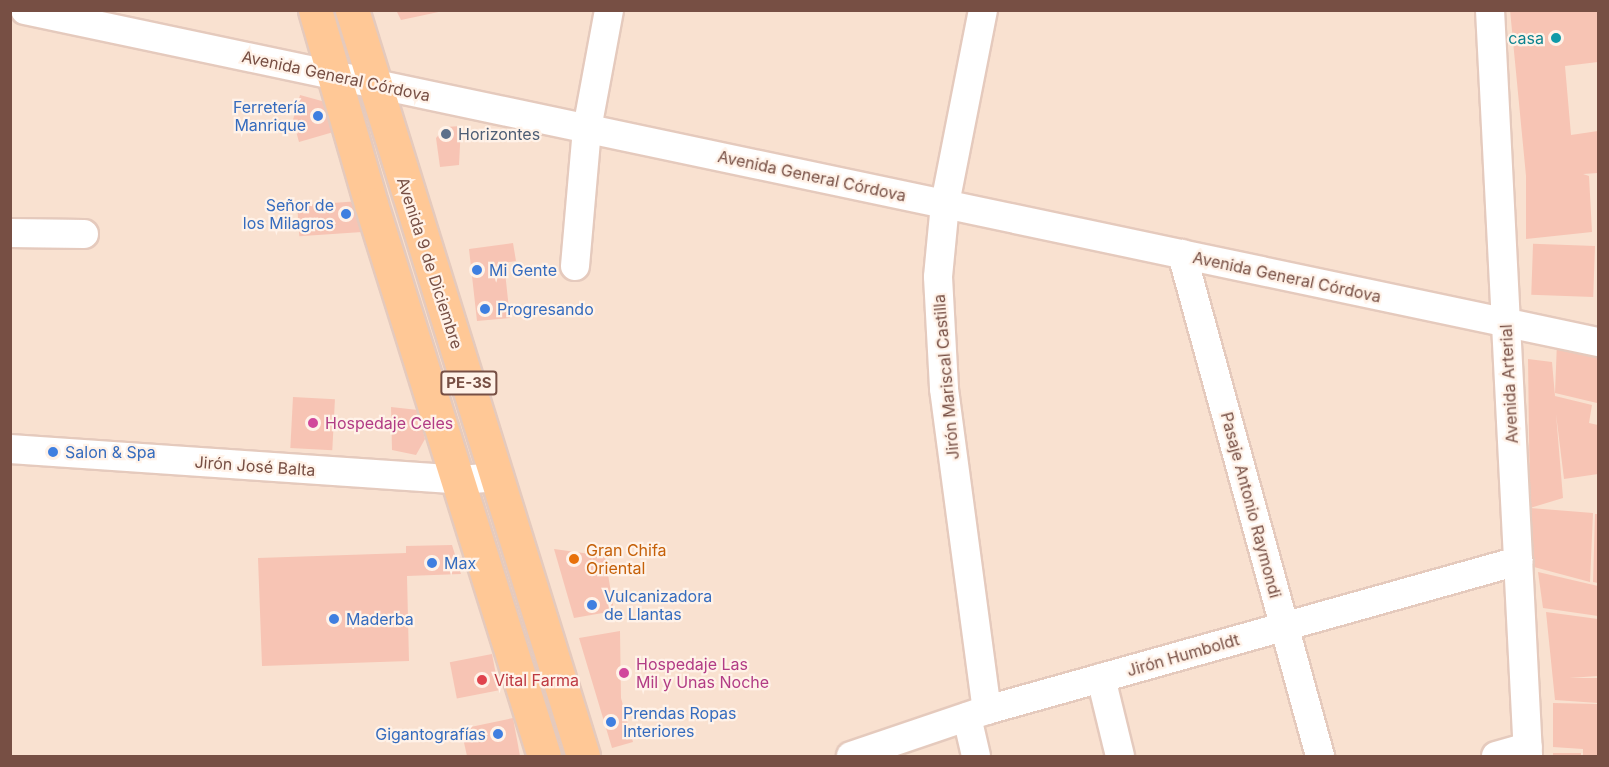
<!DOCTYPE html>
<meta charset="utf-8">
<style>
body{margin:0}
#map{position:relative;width:1609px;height:767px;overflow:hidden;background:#ffeedf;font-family:Inter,sans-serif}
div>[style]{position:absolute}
.residential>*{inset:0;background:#f9e1d0;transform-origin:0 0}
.building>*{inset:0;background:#f7c4b4;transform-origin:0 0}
.roads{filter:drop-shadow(2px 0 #e5cabd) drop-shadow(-2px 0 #e5cabd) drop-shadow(0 2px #e5cabd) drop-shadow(0 -2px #e5cabd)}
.minor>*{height:28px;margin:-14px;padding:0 14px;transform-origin:14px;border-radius:14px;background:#fff}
.major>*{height:33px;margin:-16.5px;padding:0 16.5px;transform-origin:16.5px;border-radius:16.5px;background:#ffc896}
.dots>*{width:16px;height:16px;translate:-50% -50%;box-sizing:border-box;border:3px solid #fff2e8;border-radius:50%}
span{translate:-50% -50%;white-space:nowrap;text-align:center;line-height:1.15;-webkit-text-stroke:4.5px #fff2e8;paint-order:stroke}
.shield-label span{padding:2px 4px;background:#fff2e8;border:2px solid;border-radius:4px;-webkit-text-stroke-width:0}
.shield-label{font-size:15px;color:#774f44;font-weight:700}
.culture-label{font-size:16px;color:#0d838f}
.right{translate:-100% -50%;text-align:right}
.street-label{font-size:16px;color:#774f44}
.shop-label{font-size:16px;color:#366cbe}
.left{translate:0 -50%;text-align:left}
.service-label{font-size:16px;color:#4e5e75}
.hotel-label{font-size:16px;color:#b23c85}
.food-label{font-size:16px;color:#c56008}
.health-label{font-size:16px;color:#be3a42}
.frame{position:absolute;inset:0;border:12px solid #774f44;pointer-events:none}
</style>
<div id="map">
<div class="residential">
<div style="left:11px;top:11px;width:1587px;height:745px"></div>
</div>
<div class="building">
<div style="clip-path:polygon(396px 10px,448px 10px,401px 20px)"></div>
<div style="clip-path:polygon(1510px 10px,1598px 10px,1598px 62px,1565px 66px,1571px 135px,1598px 131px,1598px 173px,1583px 174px,1589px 176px,1592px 232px,1526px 239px,1526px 176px)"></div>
<div style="clip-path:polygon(300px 95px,329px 103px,337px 131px,299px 142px,293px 120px)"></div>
<div style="clip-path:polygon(461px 126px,459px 165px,440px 167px,436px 138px,446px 127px)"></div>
<div style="left:360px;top:201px;width:31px;height:63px;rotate:86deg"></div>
<div style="clip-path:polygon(513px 243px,516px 261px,504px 263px,510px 318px,477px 321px,469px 249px)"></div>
<div style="left:1595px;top:246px;width:51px;height:62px;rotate:92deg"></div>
<div style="clip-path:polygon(1557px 342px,1597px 351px,1598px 423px,1597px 403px,1555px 393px)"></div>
<div style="clip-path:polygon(1528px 359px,1552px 362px,1555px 396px,1592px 405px,1589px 423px,1598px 425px,1598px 474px,1564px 479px,1556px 414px,1563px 498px,1530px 508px)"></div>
<div style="left:293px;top:397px;width:42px;height:51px;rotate:3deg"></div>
<div style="clip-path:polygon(391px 407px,418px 410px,425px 439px,416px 455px,392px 450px)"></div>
<div style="clip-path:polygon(1530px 508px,1593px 513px,1590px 582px,1534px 567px)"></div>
<div style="clip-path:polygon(1595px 514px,1598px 514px,1598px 583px,1593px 582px)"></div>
<div style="clip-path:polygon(452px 545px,461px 574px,407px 576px,409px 661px,262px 666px,258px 558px,406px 553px,406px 546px)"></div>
<div style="clip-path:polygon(554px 549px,605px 556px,614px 611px,574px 618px)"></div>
<div style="clip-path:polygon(1538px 572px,1598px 586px,1598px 616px,1543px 608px)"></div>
<div style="clip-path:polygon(1546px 612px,1598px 619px,1598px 676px,1569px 678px,1598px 678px,1598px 703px,1555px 700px)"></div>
<div style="clip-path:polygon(620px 631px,621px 698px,633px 742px,612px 748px,579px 638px)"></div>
<div style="left:492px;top:654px;width:37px;height:43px;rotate:79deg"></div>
<div style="clip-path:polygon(1553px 703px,1598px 704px,1598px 756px,1583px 756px,1583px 749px,1553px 747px)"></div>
<div style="clip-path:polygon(513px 718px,520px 756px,467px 756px,461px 729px)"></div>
<div style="left:1553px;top:753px;width:28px;height:3px"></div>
</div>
<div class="roads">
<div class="minor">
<div style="left:25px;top:10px;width:1608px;rotate:11.92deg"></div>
<div style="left:983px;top:10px;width:198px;rotate:101.1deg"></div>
<div style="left:945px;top:204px;width:73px;rotate:95.5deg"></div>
<div style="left:938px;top:277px;width:112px;rotate:86.9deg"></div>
<div style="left:944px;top:389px;width:324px;rotate:82.4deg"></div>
<div style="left:1490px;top:10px;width:747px;rotate:87.08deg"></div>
<div style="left:10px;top:233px;width:74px;rotate:0.8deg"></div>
<div style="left:1182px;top:254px;width:521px;rotate:74.63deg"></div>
<div style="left:575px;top:266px;width:138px;rotate:-85deg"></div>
<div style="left:587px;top:129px;width:121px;rotate:-79.5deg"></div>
<div style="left:10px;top:449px;width:450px;rotate:3.9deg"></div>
<div style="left:459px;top:480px;width:40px;rotate:-4.3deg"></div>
<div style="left:1101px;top:678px;width:80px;rotate:76.3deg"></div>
<div style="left:967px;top:717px;width:40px;rotate:77deg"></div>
<div style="left:851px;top:756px;width:144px;rotate:-18.7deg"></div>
<div style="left:987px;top:710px;width:552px;rotate:-15.67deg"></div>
<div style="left:1496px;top:756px;width:33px;rotate:-16deg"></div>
</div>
<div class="major">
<div style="left:315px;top:10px;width:202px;rotate:73.9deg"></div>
<div style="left:371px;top:204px;width:578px;rotate:72.6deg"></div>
<div style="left:352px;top:10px;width:781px;rotate:72.79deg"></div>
</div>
</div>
<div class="dots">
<div style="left:1556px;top:38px;background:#0f9aa8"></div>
<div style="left:318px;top:116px;background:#3f7fe0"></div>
<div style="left:446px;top:134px;background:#5c6f8a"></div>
<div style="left:346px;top:214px;background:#3f7fe0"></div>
<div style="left:477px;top:270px;background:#3f7fe0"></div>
<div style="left:485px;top:309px;background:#3f7fe0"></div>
<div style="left:313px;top:423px;background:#d1479c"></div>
<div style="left:53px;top:452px;background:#3f7fe0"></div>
<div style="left:574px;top:559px;background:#e8710a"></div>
<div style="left:432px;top:563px;background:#3f7fe0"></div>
<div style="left:592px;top:605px;background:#3f7fe0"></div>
<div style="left:334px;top:619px;background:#3f7fe0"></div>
<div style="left:624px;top:673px;background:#d1479c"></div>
<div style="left:482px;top:680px;background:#e0444e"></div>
<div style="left:611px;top:722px;background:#3f7fe0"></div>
<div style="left:498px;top:734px;background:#3f7fe0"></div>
</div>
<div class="shield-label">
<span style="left:469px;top:383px">PE-3S</span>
</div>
<div class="culture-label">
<span class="right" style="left:1544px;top:38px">casa</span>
</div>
<div class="street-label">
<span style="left:336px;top:76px;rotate:12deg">Avenida General Córdova</span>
<span style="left:812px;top:176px;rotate:12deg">Avenida General Córdova</span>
<span style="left:430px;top:263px;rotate:72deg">Avenida 9 de Diciembre</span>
<span style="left:1287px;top:277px;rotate:12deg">Avenida General Córdova</span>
<span style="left:946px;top:377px;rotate:-95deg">Jirón Mariscal Castilla</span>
<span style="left:1509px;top:384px;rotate:-93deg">Avenida Arterial</span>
<span style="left:255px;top:466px;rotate:4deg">Jirón José Balta</span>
<span style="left:1251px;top:505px;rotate:75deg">Pasaje Antonio Raymondi</span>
<span style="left:1183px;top:655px;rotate:-16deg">Jirón Humboldt</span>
</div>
<div class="shop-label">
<span class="right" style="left:306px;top:116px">Ferretería<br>Manrique</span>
<span class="right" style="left:334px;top:214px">Señor de<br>los Milagros</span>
<span class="left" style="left:489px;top:270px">Mi Gente</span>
<span class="left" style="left:497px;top:309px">Progresando</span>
<span class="left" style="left:65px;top:452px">Salon &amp; Spa</span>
<span class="left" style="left:444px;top:563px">Max</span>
<span class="left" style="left:604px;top:605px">Vulcanizadora<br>de Llantas</span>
<span class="left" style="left:346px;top:619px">Maderba</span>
<span class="left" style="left:623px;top:722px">Prendas Ropas<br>Interiores</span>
<span class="right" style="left:486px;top:734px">Gigantografías</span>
</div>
<div class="service-label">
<span class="left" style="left:458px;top:134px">Horizontes</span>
</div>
<div class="hotel-label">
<span class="left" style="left:325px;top:423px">Hospedaje Celes</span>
<span class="left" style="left:636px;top:673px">Hospedaje Las<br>Mil y Unas Noche</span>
</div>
<div class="food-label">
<span class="left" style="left:586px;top:559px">Gran Chifa<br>Oriental</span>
</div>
<div class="health-label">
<span class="left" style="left:494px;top:680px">Vital Farma</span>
</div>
<div class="frame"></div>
</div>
